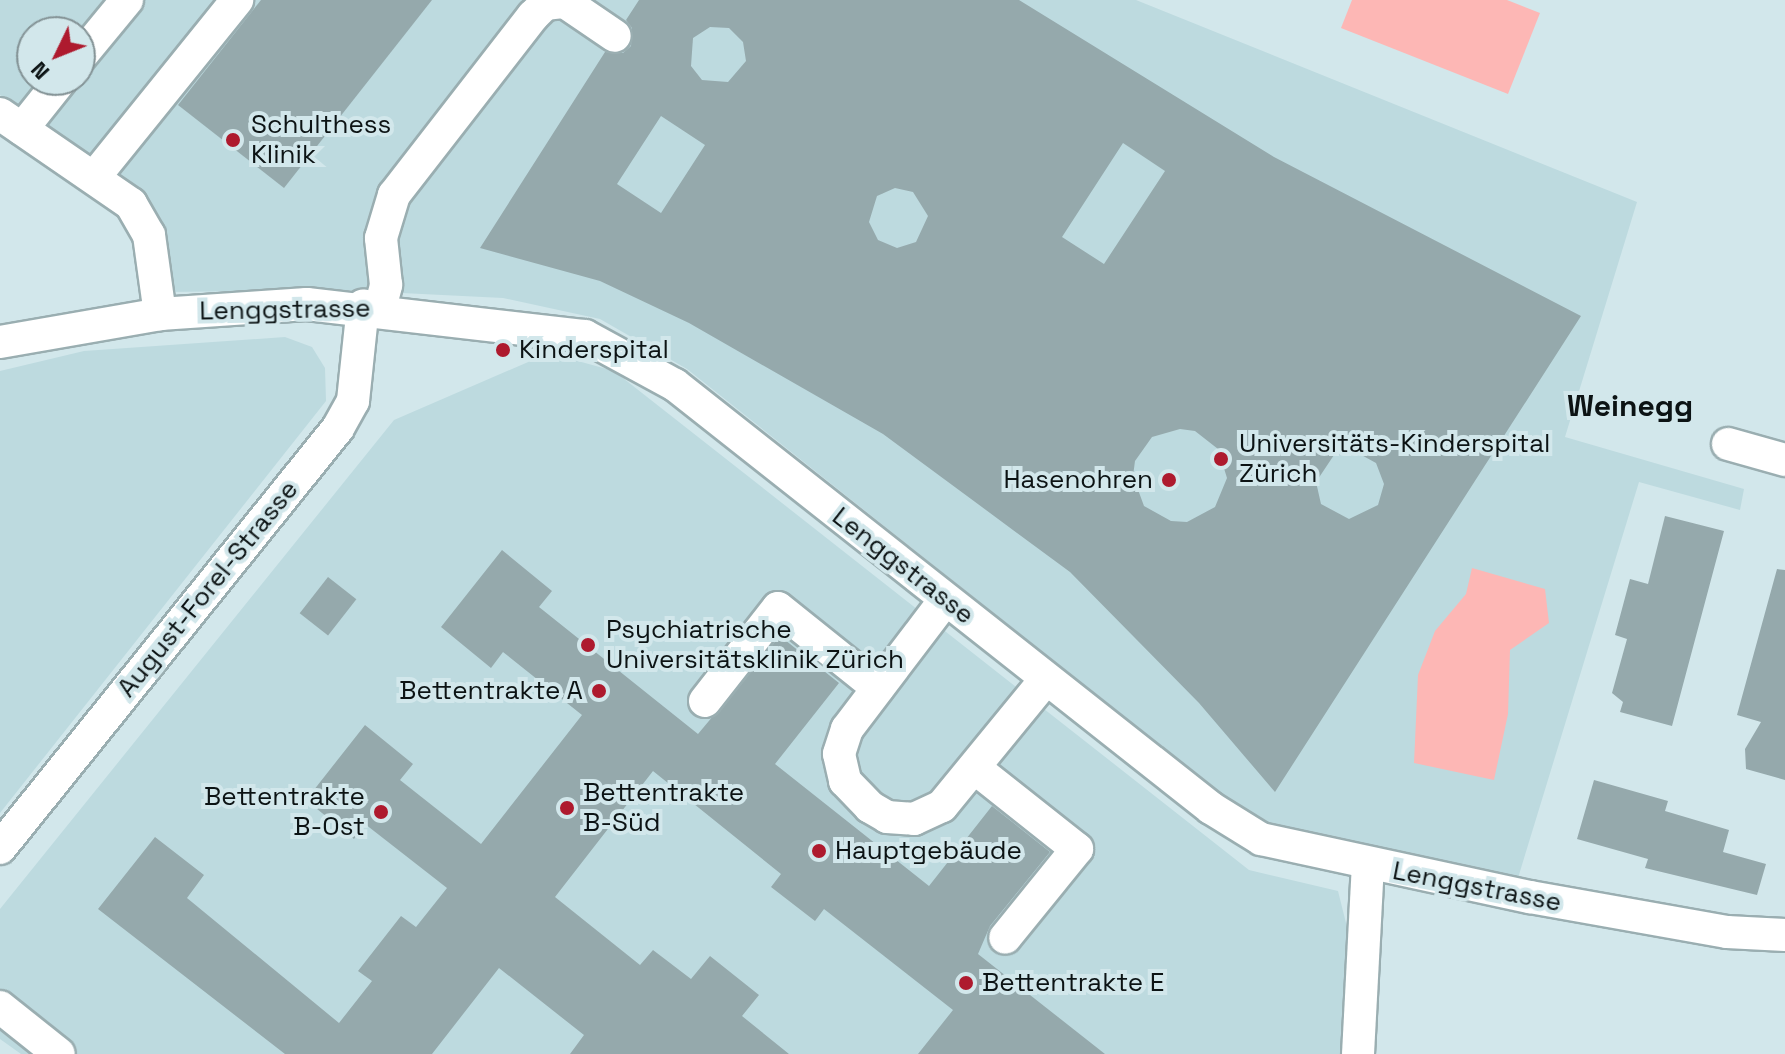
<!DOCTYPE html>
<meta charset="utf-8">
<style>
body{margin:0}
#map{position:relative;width:1785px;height:1054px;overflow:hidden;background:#d2e7eb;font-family:"Space Grotesk",sans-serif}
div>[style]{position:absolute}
.built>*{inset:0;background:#bddadf}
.green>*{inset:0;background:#fdb7b5}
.building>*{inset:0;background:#95a9ac;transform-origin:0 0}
.roads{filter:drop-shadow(2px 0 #9aaeb1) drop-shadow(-2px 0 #9aaeb1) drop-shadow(0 2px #9aaeb1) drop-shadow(0 -2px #9aaeb1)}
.minor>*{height:32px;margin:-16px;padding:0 16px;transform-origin:16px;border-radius:16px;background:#fff}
.dots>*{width:22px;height:22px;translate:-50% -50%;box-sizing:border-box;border:4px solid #d2e7eb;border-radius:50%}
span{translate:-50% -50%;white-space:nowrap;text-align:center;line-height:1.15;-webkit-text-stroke:8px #d2e7eb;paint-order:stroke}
.poi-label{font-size:26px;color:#0c1314}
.left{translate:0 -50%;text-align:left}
.right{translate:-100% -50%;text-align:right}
.street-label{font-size:26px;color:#0c1314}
.quarter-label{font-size:30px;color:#0c1314;font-weight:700}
.north{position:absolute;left:16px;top:16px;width:80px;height:80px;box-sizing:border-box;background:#d2e7eb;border:2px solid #839295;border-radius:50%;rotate:227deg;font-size:22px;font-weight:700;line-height:32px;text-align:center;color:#0c1314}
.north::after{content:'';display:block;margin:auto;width:28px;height:36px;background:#ae1a2e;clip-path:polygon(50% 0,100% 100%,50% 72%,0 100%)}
</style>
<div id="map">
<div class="built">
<div style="clip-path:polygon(evenodd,0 0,1136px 0,1637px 202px,1565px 437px,1744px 489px,1740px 510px,1639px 482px,1518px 878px,1287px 834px,1246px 814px,687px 369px,600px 319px,503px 298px,341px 290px,165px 292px,160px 235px,134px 184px,0 95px,0 0,32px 32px,80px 32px,80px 80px,32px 80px,32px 32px)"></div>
<div style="clip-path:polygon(285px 337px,312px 347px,325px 368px,326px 401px,0 813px,0 371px,84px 351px)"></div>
<div style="clip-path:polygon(549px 353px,614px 371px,1249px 870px,1338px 891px,1356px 963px,1348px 1054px,21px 1054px,0 1039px,0 909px,394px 420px)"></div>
</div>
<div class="green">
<div style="clip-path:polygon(1352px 0,1507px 0,1540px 13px,1508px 94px,1341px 28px)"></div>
<div style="clip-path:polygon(1472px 568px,1545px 589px,1549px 623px,1510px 650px,1508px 714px,1494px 780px,1414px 763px,1418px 675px,1435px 631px,1466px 594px)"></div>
</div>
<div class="building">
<div style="clip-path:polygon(261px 0,432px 0,284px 188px,178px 105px)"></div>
<div style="clip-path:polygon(evenodd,639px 0,1019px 0,1274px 157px,1581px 316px,1275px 792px,1199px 703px,1070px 572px,883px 434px,689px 323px,600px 281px,480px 248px,605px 52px,623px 53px,631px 46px,632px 28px,626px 20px,639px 0,710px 27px,729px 28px,743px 42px,746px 61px,728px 82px,702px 80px,691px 66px,693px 38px,710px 27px,639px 0,661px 116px,705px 145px,661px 213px,617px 184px,661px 116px,639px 0,1123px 143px,1165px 171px,1104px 264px,1062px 237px,1123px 143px,639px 0,895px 188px,913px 192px,928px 216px,916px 242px,897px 248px,878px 240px,869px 222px,877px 196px,895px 188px,639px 0,1180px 429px,1195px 431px,1218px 449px,1227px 478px,1215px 507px,1187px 522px,1171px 521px,1144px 506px,1133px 476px,1135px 461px,1152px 437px,1180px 429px,639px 0,1356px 452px,1376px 463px,1384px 484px,1378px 505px,1349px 519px,1321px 504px,1316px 482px,1334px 455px,1356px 452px)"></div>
<div style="clip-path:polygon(1665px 516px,1724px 531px,1672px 726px,1620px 712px,1623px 702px,1612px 693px,1627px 639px,1615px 635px,1630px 579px,1648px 584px)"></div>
<div style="clip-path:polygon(502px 550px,552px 591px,539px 607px,698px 734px,780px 636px,839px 683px,775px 764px,929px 886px,992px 806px,1050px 852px,990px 926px,978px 954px,1105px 1054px,918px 1054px,953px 1010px,824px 909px,815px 921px,771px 887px,781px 874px,653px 771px,555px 897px,640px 965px,653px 950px,691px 979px,710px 956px,759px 995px,742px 1016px,789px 1054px,570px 1054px,584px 1035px,499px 968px,432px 1054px,285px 1054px,98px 909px,155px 837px,204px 875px,187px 898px,339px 1023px,372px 981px,358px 971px,401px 916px,416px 927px,447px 888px,365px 824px,354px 839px,306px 800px,365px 725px,413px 764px,400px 780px,481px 844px,582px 715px,503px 652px,491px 668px,441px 627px)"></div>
<div style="clip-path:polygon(1777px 569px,1785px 570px,1785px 780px,1746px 769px,1745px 749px,1761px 722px,1737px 715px)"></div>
<div style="left:328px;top:577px;width:36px;height:46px;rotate:38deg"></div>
<div style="clip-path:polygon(1594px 780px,1668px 801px,1665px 811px,1729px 830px,1723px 852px,1766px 864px,1757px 895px,1645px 868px,1648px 859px,1577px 839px)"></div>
</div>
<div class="roads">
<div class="minor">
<div style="left:80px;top:57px;width:74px;rotate:-50.5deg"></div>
<div style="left:0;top:114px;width:159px;rotate:34.5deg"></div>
<div style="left:131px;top:204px;width:36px;rotate:60deg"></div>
<div style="left:149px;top:235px;width:80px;rotate:82.1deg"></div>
<div style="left:22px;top:129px;width:63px;rotate:-51.5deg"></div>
<div style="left:96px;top:175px;width:225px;rotate:-51.1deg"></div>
<div style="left:380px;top:308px;width:24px;rotate:-75deg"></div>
<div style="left:386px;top:285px;width:47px;rotate:-96.1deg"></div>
<div style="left:381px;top:238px;width:45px;rotate:-73.2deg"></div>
<div style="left:394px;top:195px;width:227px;rotate:-52.2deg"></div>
<div style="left:533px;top:16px;width:17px;rotate:-45deg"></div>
<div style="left:545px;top:4px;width:20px;rotate:-6deg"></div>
<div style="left:565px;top:2px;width:60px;rotate:34.2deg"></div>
<div style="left:0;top:342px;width:162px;rotate:-9.9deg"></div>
<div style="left:160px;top:314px;width:147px;rotate:-3.9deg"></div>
<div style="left:307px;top:304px;width:280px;rotate:6.6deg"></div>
<div style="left:585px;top:336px;width:102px;rotate:28.6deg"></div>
<div style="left:675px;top:385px;width:683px;rotate:38.28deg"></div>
<div style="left:1211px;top:808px;width:59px;rotate:31.8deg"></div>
<div style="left:1261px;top:839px;width:275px;rotate:12.2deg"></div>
<div style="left:1530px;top:897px;width:200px;rotate:10.1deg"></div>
<div style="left:1727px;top:932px;width:58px;rotate:3deg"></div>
<div style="left:1728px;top:444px;width:59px;rotate:15.7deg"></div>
<div style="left:945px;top:600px;width:162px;rotate:127.2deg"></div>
<div style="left:847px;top:729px;width:26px;rotate:108deg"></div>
<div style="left:839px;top:754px;width:28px;rotate:77deg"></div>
<div style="left:845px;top:781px;width:36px;rotate:46deg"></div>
<div style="left:870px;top:807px;width:20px;rotate:30deg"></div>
<div style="left:887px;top:817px;width:27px;rotate:4deg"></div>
<div style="left:914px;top:819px;width:31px;rotate:-25deg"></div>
<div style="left:942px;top:806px;width:164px;rotate:-50.7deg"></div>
<div style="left:705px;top:701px;width:118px;rotate:-51.9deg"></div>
<div style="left:778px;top:608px;width:128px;rotate:38.7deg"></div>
<div style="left:976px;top:769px;width:129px;rotate:38.4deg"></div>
<div style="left:1077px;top:849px;width:114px;rotate:129deg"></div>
<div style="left:0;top:848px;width:539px;rotate:-51.17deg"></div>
<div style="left:338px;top:428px;width:31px;rotate:-61deg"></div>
<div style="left:353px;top:401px;width:96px;rotate:-84deg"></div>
<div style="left:0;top:1007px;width:75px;rotate:38.5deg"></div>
<div style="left:1358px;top:1054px;width:188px;rotate:-87deg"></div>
</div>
</div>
<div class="dots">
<div style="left:233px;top:140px;background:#ae1a2e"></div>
<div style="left:503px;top:350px;background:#ae1a2e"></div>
<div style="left:1221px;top:459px;background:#ae1a2e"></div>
<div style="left:1169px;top:480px;background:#ae1a2e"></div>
<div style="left:588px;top:645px;background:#ae1a2e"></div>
<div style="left:599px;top:691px;background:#ae1a2e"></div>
<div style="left:567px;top:808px;background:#ae1a2e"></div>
<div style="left:381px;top:812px;background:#ae1a2e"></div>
<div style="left:819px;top:851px;background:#ae1a2e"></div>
<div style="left:966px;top:983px;background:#ae1a2e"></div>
</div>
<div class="poi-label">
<span class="left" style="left:251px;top:140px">Schulthess<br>Klinik</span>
<span class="left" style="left:519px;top:350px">Kinderspital</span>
<span class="left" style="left:1239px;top:459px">Universitäts-Kinderspital<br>Zürich</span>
<span class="right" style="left:1153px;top:480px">Hasenohren</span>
<span class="left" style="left:606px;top:645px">Psychiatrische<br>Universitätsklinik Zürich</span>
<span class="right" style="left:583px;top:691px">Bettentrakte A</span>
<span class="left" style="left:583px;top:808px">Bettentrakte<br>B-Süd</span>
<span class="right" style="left:365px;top:812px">Bettentrakte<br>B-Ost</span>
<span class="left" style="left:835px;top:851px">Hauptgebäude</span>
<span class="left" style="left:982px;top:983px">Bettentrakte E</span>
</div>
<div class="street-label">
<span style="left:285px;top:310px;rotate:-1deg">Lenggstrasse</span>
<span style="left:903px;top:566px;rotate:38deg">Lenggstrasse</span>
<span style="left:208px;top:589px;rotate:-51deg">August-Forel-Strasse</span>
<span style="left:1477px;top:887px;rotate:11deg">Lenggstrasse</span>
</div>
<div class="quarter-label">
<span style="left:1630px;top:406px">Weinegg</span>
</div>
<div class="north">N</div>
</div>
